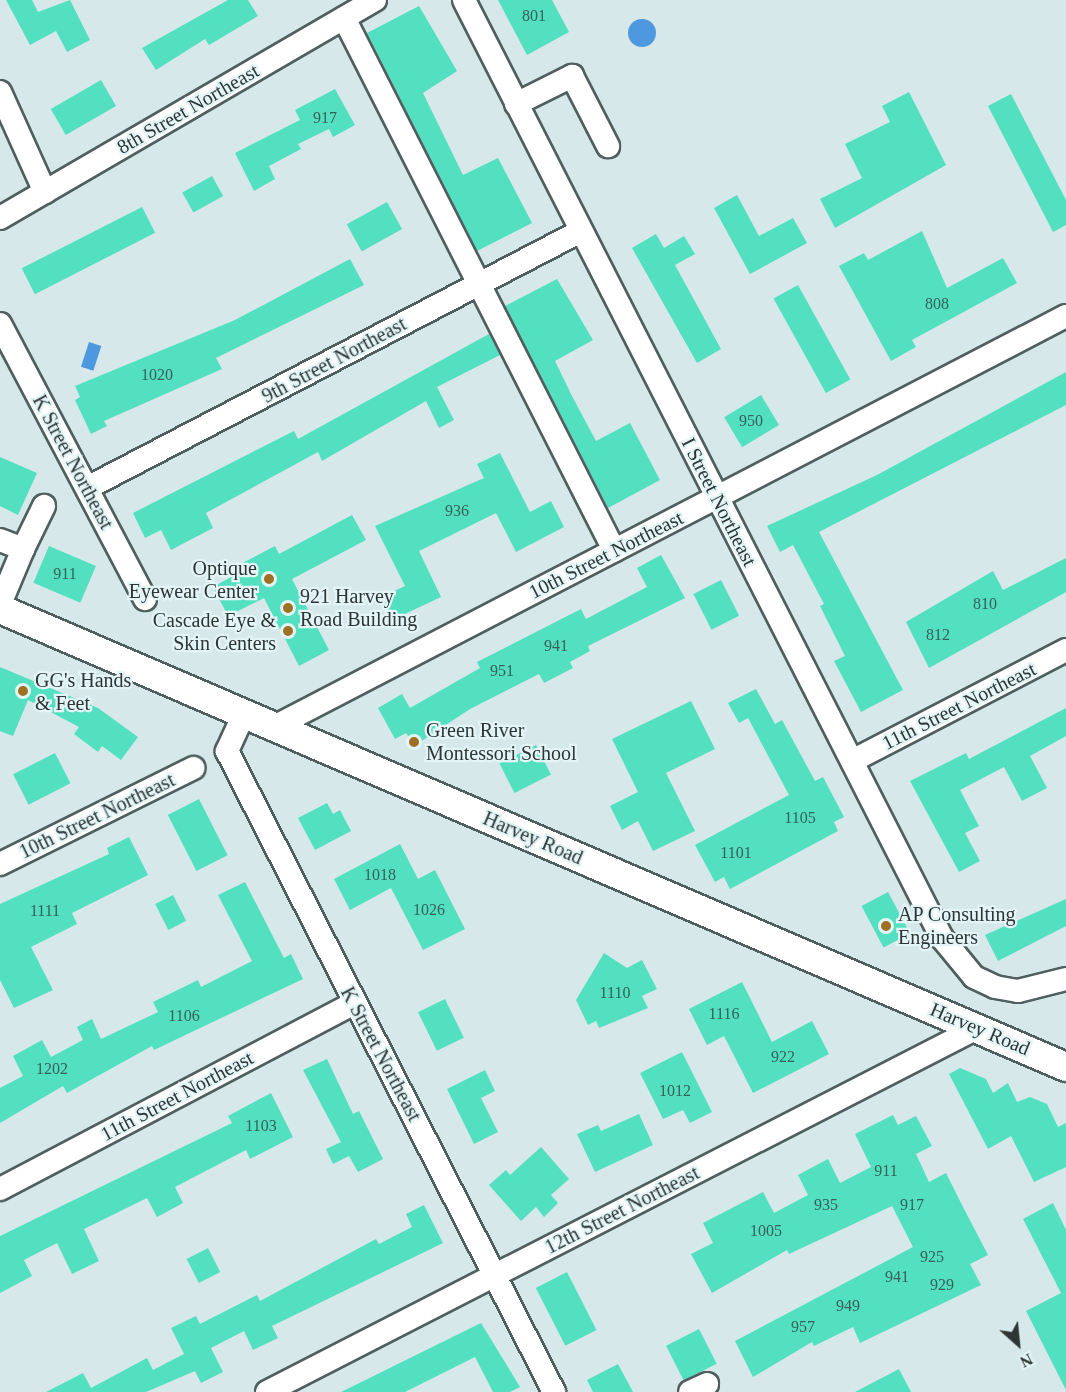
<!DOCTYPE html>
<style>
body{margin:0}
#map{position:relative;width:1066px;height:1392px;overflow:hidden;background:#d6e8e9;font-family:Georgia,serif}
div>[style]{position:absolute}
.water>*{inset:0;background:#4d98df;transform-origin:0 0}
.round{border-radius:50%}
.building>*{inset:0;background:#53e0c1;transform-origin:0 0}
.roads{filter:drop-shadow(2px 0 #4f5e5f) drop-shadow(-2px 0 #4f5e5f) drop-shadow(0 2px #4f5e5f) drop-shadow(0 -2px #4f5e5f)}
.minor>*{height:22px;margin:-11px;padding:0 11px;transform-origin:11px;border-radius:11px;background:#fff}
.major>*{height:28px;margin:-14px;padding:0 14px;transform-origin:14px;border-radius:14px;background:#fff}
.dots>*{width:16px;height:16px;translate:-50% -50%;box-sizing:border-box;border:3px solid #e3f5f6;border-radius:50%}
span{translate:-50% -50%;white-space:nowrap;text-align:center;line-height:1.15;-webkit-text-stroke:4.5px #e3f5f6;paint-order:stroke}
.number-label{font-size:16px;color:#376058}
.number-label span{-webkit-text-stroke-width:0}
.street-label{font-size:20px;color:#2e3535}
.poi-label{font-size:20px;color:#2e3535}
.right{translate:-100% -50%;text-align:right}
.left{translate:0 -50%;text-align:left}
.north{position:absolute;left:988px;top:1314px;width:60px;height:60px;-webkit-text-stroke:4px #e3f5f6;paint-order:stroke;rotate:153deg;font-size:16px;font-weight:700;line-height:24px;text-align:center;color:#2e3535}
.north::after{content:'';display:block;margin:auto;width:21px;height:27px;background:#2e3535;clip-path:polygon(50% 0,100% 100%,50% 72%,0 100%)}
</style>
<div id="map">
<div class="water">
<div class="round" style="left:628px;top:19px;width:28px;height:28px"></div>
<div style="left:89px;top:342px;width:13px;height:26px;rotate:18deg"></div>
</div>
<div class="building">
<div style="clip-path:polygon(6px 0,32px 0,38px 12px,70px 0,90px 40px,67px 52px,56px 31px,30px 45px)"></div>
<div style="clip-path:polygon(228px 0,248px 0,258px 16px,209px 45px,205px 39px,156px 70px,142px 48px)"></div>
<div style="clip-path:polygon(498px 0,552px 0,569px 32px,527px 55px)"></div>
<div style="clip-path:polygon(419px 6px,457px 71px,423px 93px,463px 175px,498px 158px,532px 223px,477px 251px,367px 33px)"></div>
<div style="left:101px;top:80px;width:30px;height:58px;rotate:60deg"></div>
<div style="clip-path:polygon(335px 89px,355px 125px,333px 137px,329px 129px,298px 144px,301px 149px,269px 166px,275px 179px,254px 191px,235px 153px,300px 120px,295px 110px)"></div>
<div style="clip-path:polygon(909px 92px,946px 165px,835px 228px,820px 199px,862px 178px,845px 144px,890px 122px,882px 106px)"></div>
<div style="clip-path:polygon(1011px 94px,1066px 200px,1066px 225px,1053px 232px,988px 106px)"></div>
<div style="left:212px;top:176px;width:23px;height:34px;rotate:61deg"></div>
<div style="clip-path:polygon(737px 195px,759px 236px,793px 218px,807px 243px,750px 274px,714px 208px)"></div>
<div style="left:387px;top:202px;width:31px;height:46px;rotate:61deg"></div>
<div style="left:142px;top:207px;width:29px;height:135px;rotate:63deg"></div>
<div style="clip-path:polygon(922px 231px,947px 288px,1003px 258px,1017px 283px,912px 340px,916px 347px,891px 361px,839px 266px,864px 253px,868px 260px)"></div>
<div style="clip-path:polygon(656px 234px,664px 248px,684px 236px,695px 254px,675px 265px,721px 349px,697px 363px,632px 248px)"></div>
<div style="clip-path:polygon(350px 259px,364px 285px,216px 358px,222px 369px,104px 421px,107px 426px,91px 434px,75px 400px,80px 397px,75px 386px,235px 320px)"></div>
<div style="clip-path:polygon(557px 279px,593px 340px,555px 361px,572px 396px,596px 441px,630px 423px,660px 480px,608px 508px,505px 306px)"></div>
<div style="left:798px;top:285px;width:108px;height:28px;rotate:61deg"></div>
<div style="clip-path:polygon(489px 334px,500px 355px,437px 387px,454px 420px,439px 428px,426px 401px,322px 461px,318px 452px,206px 513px,213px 528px,171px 550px,161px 530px,145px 538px,133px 513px,294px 431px,298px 439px)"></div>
<div style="clip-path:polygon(1066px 372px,1066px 405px,819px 532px,903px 690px,861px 712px,834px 661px,845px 656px,820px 606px,824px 604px,793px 545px,780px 552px,767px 526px,877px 475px)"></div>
<div style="left:761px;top:395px;width:35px;height:43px;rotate:59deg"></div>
<div style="clip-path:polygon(500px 453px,530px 512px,551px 501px,564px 527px,516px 552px,496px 513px,419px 551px,441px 597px,392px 620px,381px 597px,405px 586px,375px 526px,484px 478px,477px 464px)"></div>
<div style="clip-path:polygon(0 457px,37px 473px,18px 515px,0 506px)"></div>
<div style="clip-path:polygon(352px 515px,366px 540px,292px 579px,329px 650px,299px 666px,264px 598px,228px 616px,213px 587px,233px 576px,229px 570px,275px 546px,279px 554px)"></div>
<div style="left:49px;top:546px;width:51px;height:40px;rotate:23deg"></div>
<div style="clip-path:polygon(661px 555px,685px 598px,588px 646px,590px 651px,570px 662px,573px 668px,544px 683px,539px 674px,470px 709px,414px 746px,406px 733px,395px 739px,378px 708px,402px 694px,410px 708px,480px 668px,477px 662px,581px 609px,586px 619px,647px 587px,637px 568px)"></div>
<div style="clip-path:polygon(1066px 558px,1066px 592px,929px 668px,906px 622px,993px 571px,1003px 590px)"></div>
<div style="left:721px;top:580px;width:40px;height:31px;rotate:63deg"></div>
<div style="clip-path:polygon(0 667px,98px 708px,138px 737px,121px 760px,102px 746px,98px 752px,74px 734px,79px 727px,28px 700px,13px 736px,0 731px)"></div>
<div style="clip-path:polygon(756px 689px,775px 724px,782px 720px,815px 781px,823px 777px,844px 817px,834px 822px,838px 831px,730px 889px,724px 877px,715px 882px,695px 845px,789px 795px,748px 718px,739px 723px,728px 703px)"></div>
<div style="clip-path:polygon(691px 701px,715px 749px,666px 773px,695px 831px,653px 851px,638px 821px,622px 830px,610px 806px,638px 792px,612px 739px)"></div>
<div style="clip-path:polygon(1066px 708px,1066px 736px,1030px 756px,1047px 788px,1022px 801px,1004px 767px,960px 790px,979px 826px,965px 833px,980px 861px,959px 872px,910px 781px,966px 753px,969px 759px)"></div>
<div style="left:536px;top:745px;width:33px;height:41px;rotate:63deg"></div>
<div style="left:55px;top:753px;width:34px;height:47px;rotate:63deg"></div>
<div style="left:199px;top:799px;width:63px;height:35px;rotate:63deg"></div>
<div style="clip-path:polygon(327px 803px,333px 814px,340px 810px,351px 831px,315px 850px,298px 818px)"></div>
<div style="clip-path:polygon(129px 837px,148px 875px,72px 913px,77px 924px,31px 947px,53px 990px,14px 1008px,0 980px,0 904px,109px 854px,107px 848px)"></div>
<div style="clip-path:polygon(400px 844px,418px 879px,435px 870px,465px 929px,423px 950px,391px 888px,350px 910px,334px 879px)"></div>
<div style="clip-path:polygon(245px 882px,284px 958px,291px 954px,303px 979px,154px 1050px,152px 1046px,67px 1093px,63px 1086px,0 1123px,0 1088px,23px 1076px,13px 1056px,42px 1040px,51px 1057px,83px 1040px,77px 1027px,92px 1019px,101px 1039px,158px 1012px,153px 1002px,198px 980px,201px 987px,252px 961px,218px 895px)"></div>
<div style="left:888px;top:892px;width:47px;height:30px;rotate:62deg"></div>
<div style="left:173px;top:895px;width:29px;height:20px;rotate:63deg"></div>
<div style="clip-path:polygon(1066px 899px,1066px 926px,998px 961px,985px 935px)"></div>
<div style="clip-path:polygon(604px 953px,627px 968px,642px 960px,657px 989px,642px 996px,648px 1008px,599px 1028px,596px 1021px,588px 1025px,576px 1000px)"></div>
<div style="clip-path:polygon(742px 982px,772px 1042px,812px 1021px,829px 1054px,753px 1093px,724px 1036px,707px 1045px,689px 1009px)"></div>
<div style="left:445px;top:999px;width:43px;height:30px;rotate:64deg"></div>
<div style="clip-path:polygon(682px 1052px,712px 1112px,690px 1123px,683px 1110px,663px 1119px,640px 1073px)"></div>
<div style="clip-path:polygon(327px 1059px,353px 1114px,359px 1111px,383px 1159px,358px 1172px,349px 1156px,333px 1164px,326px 1149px,341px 1142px,303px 1070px)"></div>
<div style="clip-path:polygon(960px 1068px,986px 1079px,993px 1093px,1008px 1083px,1017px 1102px,1030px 1097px,1047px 1104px,1058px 1127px,1066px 1123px,1066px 1167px,1034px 1182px,1011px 1136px,988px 1149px,949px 1074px)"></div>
<div style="clip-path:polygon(485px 1070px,495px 1091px,481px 1098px,498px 1132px,474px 1144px,447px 1089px)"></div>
<div style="clip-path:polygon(271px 1093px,293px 1137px,250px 1159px,246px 1150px,175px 1187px,183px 1203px,157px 1217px,147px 1198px,84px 1229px,99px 1261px,72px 1274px,57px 1243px,24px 1260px,32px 1276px,0 1293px,0 1236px,232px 1123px,228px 1116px)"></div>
<div style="clip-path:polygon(639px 1114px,653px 1145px,595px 1172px,577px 1134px,598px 1125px,601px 1131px)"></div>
<div style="clip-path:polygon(893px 1115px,898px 1125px,916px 1116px,932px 1146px,916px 1154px,929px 1182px,946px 1173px,961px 1203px,988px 1255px,970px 1264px,981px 1285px,860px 1343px,853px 1327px,814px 1346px,812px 1342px,753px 1377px,735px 1341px,913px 1247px,892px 1206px,789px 1254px,787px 1250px,712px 1293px,691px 1254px,713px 1243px,703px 1223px,763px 1192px,774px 1213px,808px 1195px,798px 1175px,828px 1159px,840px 1183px,871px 1167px,855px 1134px)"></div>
<div style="clip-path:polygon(541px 1147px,569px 1179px,551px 1195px,558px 1203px,544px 1217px,536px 1207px,521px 1221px,489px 1185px,506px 1170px,510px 1175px)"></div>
<div style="clip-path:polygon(1053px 1203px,1066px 1230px,1066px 1390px,1026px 1311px,1061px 1293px,1023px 1219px)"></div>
<div style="clip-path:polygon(424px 1205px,443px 1243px,272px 1326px,278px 1338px,253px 1350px,244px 1331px,211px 1348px,223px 1372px,201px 1383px,195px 1371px,146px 1392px,46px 1392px,83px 1373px,91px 1388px,147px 1358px,153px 1370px,184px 1354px,171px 1328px,196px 1316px,200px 1324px,257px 1295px,260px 1301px,376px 1239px,379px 1244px,412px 1227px,406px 1214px)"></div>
<div style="left:208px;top:1248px;width:27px;height:24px;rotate:63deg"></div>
<div style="left:567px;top:1272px;width:65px;height:35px;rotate:63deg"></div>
<div style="clip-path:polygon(481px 1323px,520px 1387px,510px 1392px,493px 1392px,475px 1357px,405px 1392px,341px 1392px)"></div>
<div style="left:699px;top:1329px;width:39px;height:37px;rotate:63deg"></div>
<div style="clip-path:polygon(618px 1364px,633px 1392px,593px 1392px,587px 1380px)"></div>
<div style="clip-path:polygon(899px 1369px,911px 1392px,855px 1392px)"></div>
</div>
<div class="roads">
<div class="minor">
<div style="left:464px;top:0;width:1053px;rotate:63deg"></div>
<div style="left:942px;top:938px;width:50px;rotate:50.6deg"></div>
<div style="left:974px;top:977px;width:23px;rotate:25deg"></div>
<div style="left:995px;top:987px;width:23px;rotate:10deg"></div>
<div style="left:1018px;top:991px;width:49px;rotate:-14deg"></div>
<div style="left:344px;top:18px;width:597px;rotate:63.09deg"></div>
<div style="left:0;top:92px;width:110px;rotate:65.8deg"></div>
<div style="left:516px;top:104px;width:63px;rotate:-26.6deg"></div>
<div style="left:572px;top:76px;width:79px;rotate:62.8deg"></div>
<div style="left:0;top:218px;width:434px;rotate:-30.2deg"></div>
<div style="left:0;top:324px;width:311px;rotate:62.2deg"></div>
<div style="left:87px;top:488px;width:557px;rotate:-27.49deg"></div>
<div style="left:0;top:540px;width:25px;rotate:21deg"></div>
<div style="left:23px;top:549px;width:48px;rotate:-64deg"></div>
<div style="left:0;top:604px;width:60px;rotate:-67.3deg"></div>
<div style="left:244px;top:714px;width:41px;rotate:114.7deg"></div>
<div style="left:227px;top:751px;width:720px;rotate:62.97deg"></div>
<div style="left:274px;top:727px;width:892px;rotate:-27.43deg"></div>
<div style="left:852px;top:761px;width:241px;rotate:-27.4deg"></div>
<div style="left:0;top:864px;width:216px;rotate:-26.4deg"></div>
<div style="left:0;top:1189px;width:400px;rotate:-27.7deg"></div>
<div style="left:267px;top:1392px;width:798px;rotate:-27.14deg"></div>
<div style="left:690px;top:1392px;width:19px;rotate:-25deg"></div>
</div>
<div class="major">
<div style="left:0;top:609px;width:1160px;rotate:23.25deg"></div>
</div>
</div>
<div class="dots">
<div style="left:269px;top:579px;background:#9d7121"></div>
<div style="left:288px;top:608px;background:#9d7121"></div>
<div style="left:288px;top:631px;background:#9d7121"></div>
<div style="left:23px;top:691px;background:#9d7121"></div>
<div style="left:414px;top:742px;background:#9d7121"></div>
<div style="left:886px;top:926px;background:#9d7121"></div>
</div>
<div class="number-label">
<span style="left:534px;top:16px">801</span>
<span style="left:325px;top:118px">917</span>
<span style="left:937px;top:304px">808</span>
<span style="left:157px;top:375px">1020</span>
<span style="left:751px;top:421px">950</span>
<span style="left:457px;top:511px">936</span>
<span style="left:65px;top:574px">911</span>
<span style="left:985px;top:604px">810</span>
<span style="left:938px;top:635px">812</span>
<span style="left:556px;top:646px">941</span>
<span style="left:502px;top:671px">951</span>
<span style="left:800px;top:818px">1105</span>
<span style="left:736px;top:853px">1101</span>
<span style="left:380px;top:875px">1018</span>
<span style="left:429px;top:910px">1026</span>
<span style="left:45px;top:911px">1111</span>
<span style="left:615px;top:993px">1110</span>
<span style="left:724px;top:1014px">1116</span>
<span style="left:184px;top:1016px">1106</span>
<span style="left:783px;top:1057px">922</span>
<span style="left:52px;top:1069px">1202</span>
<span style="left:675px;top:1091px">1012</span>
<span style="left:261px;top:1126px">1103</span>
<span style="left:886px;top:1171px">911</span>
<span style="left:826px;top:1205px">935</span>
<span style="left:912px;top:1205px">917</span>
<span style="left:766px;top:1231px">1005</span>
<span style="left:932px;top:1257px">925</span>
<span style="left:897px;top:1277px">941</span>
<span style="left:942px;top:1285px">929</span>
<span style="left:848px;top:1306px">949</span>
<span style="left:803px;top:1327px">957</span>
</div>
<div class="street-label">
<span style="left:188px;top:109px;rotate:-30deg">8th Street Northeast</span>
<span style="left:334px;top:360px;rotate:-28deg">9th Street Northeast</span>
<span style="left:73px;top:462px;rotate:62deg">K Street Northeast</span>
<span style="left:719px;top:502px;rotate:63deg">I Street Northeast</span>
<span style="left:606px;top:555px;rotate:-27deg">10th Street Northeast</span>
<span style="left:959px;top:706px;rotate:-27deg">11th Street Northeast</span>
<span style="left:97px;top:816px;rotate:-26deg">10th Street Northeast</span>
<span style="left:533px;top:838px;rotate:23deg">Harvey Road</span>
<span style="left:980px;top:1029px;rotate:23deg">Harvey Road</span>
<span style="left:381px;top:1054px;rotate:62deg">K Street Northeast</span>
<span style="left:177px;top:1096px;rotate:-28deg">11th Street Northeast</span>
<span style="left:622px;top:1210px;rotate:-27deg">12th Street Northeast</span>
</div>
<div class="poi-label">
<span class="right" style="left:257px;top:580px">Optique<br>Eyewear Center</span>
<span class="left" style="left:300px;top:608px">921 Harvey<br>Road Building</span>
<span class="right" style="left:276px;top:632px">Cascade Eye &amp;<br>Skin Centers</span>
<span class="left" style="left:35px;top:692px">GG's Hands<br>&amp; Feet</span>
<span class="left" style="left:426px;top:742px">Green River<br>Montessori School</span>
<span class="left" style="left:898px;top:926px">AP Consulting<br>Engineers</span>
</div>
<div class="north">N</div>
</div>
